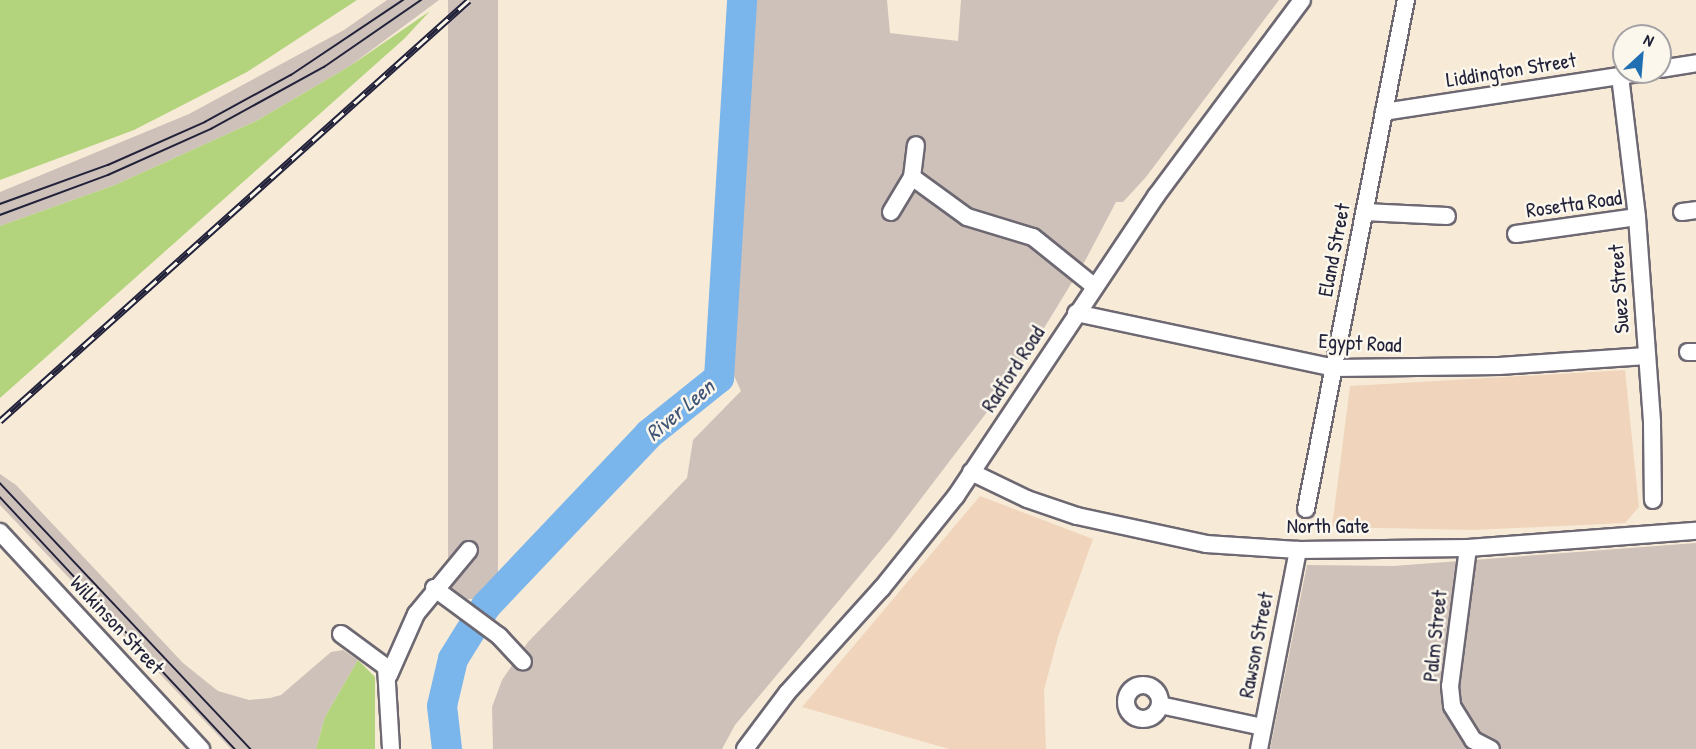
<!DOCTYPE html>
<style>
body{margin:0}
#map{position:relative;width:1696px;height:749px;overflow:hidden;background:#f7ebd7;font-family:"Patrick Hand",sans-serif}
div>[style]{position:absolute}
.built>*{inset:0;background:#f0d5bc}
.industrial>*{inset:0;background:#cec1b9;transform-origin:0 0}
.green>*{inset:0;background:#b3d47c}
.river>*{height:30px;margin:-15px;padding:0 15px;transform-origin:15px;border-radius:15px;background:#7ab5eb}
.roads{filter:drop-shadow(2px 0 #6d6872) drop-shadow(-2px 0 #6d6872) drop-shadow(0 2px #6d6872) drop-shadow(0 -2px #6d6872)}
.minor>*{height:16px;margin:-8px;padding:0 8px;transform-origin:8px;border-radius:8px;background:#fff}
.minor>.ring{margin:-8px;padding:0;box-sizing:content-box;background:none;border:16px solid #fff;border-radius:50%}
.tram>*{height:1.5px;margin:-0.75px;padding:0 0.75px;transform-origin:0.75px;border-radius:0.75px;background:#22223b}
.rail>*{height:7px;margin-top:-3.5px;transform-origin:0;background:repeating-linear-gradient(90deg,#fbf7ec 0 14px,#22223b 0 28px);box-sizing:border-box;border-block:2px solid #22223b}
span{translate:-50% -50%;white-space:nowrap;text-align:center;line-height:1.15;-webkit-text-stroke:5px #fbf7ec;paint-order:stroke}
.street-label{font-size:21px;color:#22223b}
.water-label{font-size:22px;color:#415579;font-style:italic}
.north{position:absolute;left:1612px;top:24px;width:60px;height:60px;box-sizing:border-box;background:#fbf7ec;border:2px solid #a4a2a5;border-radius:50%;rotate:26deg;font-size:16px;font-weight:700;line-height:24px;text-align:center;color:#22223b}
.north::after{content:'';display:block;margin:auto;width:21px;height:27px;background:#1f6fb2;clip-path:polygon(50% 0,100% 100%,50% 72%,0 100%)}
</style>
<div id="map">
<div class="built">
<div style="clip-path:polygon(1625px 370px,1639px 507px,1625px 523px,1473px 530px,1332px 527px,1350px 386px)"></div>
<div style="clip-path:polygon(980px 496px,1093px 539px,1058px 637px,1044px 690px,1046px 749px,949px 749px,802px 707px)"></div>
</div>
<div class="industrial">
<div style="clip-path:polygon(387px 0,439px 0,350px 66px,258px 120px,115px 185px,0 226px,0 192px,189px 114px,344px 30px)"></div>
<div style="left:448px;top:0;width:50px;height:599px"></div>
<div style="clip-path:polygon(756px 0,887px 0,890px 33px,958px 41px,961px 0,1279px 0,1146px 177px,1123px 202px,1116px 202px,1085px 261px,1016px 374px,891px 538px,735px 725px,722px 749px,493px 749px,492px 707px,502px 680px,528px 642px,687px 478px,693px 440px,741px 391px,731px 369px)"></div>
<div style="clip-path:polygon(0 474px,16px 485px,183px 663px,218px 691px,249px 700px,270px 698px,281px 695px,331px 652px,343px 650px,358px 660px,325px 717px,316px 749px,231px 749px,0 505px)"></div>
<div style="clip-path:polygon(1696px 543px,1696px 749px,1270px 749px,1307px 565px,1393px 566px)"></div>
</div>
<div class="green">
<div style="clip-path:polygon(0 0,357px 0,247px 72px,134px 130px,0 180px)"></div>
<div style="clip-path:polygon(430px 11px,404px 39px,0 398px,0 226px,115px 185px,258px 120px,350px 66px)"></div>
<div style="clip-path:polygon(358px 660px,375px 677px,375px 749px,316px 749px,325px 717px)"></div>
</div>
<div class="river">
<div style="left:447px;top:749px;width:43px;rotate:-96.6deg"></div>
<div style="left:442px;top:706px;width:48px;rotate:-76.8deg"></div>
<div style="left:453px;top:659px;width:62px;rotate:-58.1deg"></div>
<div style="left:486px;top:606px;width:237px;rotate:-46.5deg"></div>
<div style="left:649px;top:434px;width:90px;rotate:-38.7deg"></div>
<div style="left:719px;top:378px;width:379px;rotate:-86.5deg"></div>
</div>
<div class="roads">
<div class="minor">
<div style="left:1660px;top:69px;width:36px;rotate:-9deg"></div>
<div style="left:1620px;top:76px;width:142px;rotate:83.1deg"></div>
<div style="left:1637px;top:217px;width:207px;rotate:85.8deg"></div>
<div style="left:1652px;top:423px;width:77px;rotate:89.3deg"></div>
<div style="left:1384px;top:112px;width:263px;rotate:-8.7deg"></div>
<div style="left:912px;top:177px;width:68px;rotate:36deg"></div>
<div style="left:967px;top:217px;width:69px;rotate:16.9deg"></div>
<div style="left:1033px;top:237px;width:78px;rotate:38.8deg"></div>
<div style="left:891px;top:212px;width:41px;rotate:-59deg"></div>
<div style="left:912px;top:177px;width:32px;rotate:-83deg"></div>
<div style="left:1364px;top:212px;width:83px;rotate:2.8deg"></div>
<div style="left:1682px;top:212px;width:14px;rotate:-8deg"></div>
<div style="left:1516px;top:234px;width:122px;rotate:-8deg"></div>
<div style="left:1076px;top:313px;width:264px;rotate:12deg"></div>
<div style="left:1334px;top:368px;width:165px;rotate:-0.7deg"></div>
<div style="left:1499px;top:366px;width:148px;rotate:-3.9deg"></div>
<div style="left:1688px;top:352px;width:8px"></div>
<div style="left:971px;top:472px;width:62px;rotate:25.7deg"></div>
<div style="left:1027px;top:499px;width:53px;rotate:18.8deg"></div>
<div style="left:1077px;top:516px;width:132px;rotate:12.2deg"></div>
<div style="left:1206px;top:544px;width:92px;rotate:3.7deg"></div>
<div style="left:1298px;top:550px;width:170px;rotate:-0.7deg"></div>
<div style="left:1468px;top:548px;width:229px;rotate:-4.3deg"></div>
<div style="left:1306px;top:509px;width:519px;rotate:-78.89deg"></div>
<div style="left:0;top:532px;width:296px;rotate:47.2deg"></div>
<div style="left:1468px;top:548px;width:139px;rotate:97.4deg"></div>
<div style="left:1450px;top:686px;width:20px;rotate:84deg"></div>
<div style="left:1452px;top:706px;width:40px;rotate:58deg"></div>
<div style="left:1473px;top:740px;width:20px;rotate:27deg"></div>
<div style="left:434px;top:588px;width:81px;rotate:36.4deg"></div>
<div style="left:499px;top:636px;width:35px;rotate:47deg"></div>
<div style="left:341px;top:634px;width:56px;rotate:36.3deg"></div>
<div style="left:386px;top:667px;width:82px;rotate:86.5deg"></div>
<div style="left:389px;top:675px;width:67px;rotate:-66.1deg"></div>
<div style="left:416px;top:614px;width:83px;rotate:-50.4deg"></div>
<div class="ring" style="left:1126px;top:685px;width:18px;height:18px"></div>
<div style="left:1160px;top:705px;width:105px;rotate:12.1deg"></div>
<div style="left:745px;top:749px;width:70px;rotate:-53.1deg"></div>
<div style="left:787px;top:693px;width:142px;rotate:-47.9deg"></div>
<div style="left:882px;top:588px;width:118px;rotate:-51.2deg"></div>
<div style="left:956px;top:496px;width:361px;rotate:-56.3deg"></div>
<div style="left:1156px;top:196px;width:244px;rotate:-53.3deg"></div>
<div style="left:1259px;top:749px;width:203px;rotate:-78.9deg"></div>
</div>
</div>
<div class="tram">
<div style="left:0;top:204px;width:115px;rotate:-19.9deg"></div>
<div style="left:108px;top:165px;width:106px;rotate:-23.9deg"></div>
<div style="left:205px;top:122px;width:98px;rotate:-28.7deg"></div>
<div style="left:291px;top:75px;width:135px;rotate:-33.8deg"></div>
<div style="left:0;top:215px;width:115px;rotate:-20.3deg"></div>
<div style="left:108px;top:175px;width:113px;rotate:-24.1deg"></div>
<div style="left:211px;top:129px;width:129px;rotate:-28.8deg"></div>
<div style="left:324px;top:67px;width:118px;rotate:-34.6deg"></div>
<div style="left:0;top:483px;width:366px;rotate:46.7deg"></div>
<div style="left:0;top:497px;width:345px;rotate:47deg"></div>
</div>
<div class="rail">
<div style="left:0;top:421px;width:630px;rotate:-41.91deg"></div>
</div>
<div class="street-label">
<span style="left:1511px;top:70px;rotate:-9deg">Liddington Street</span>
<span style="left:1574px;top:204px;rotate:-8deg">Rosetta Road</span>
<span style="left:1334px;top:250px;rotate:-79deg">Eland Street</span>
<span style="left:1619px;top:289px;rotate:-94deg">Suez Street</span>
<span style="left:1360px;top:343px;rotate:3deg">Egypt Road</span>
<span style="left:1013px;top:369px;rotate:-57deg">Radford Road</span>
<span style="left:1328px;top:526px">North Gate</span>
<span style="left:117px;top:625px;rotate:47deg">Wilkinson Street</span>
<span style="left:1435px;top:636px;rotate:-84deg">Palm Street</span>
<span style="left:1256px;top:645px;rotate:-79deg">Rawson Street</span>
</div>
<div class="water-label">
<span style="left:680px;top:410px;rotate:-40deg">River Leen</span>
</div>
<div class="north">N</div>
</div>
